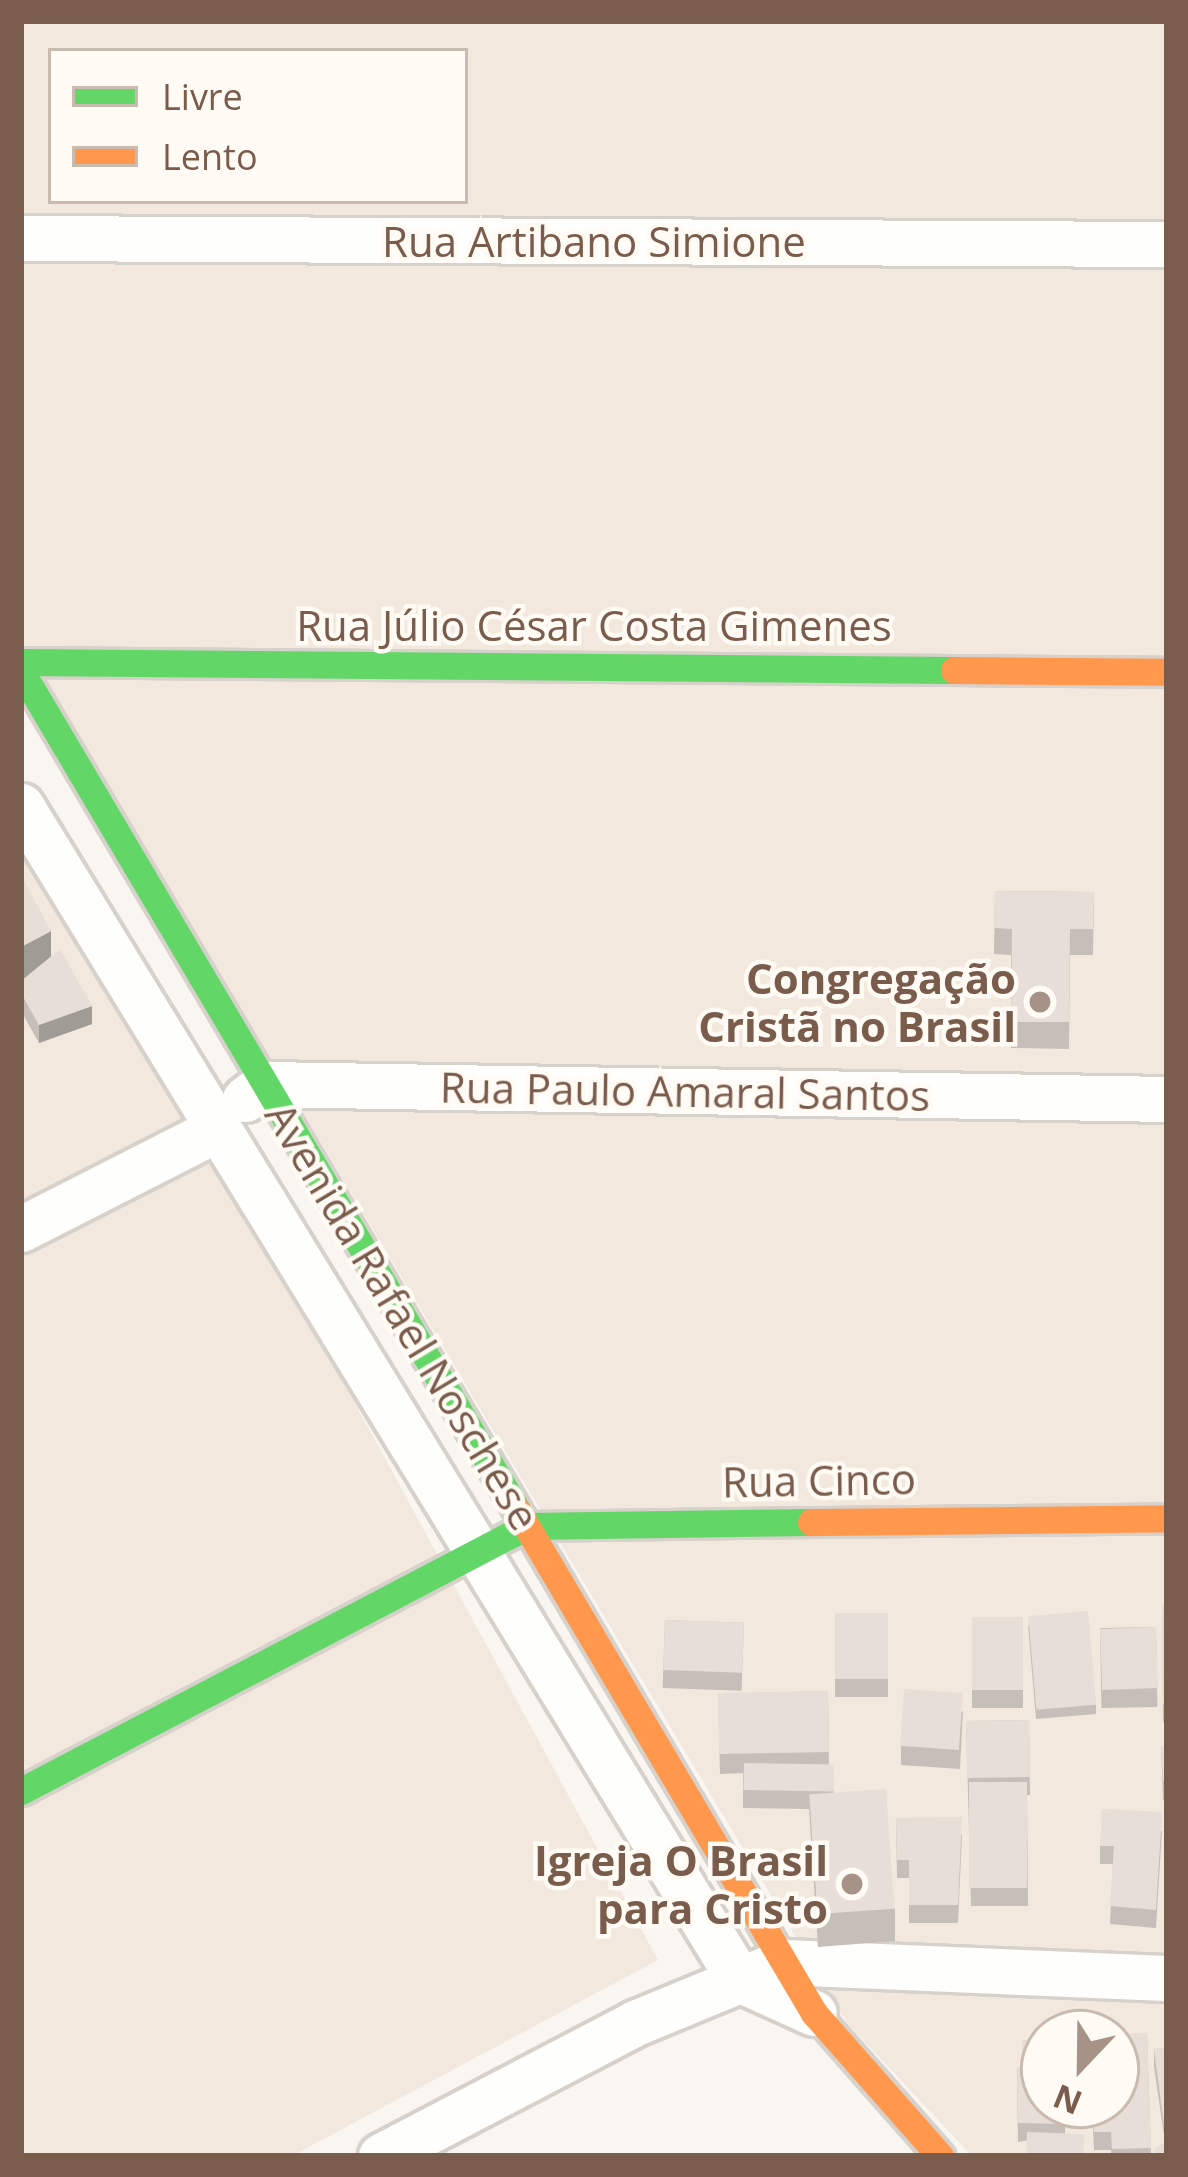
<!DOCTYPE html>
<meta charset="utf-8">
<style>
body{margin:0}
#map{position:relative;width:1188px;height:2177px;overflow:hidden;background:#f9f5f0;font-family:"Open Sans",sans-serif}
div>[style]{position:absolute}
.residential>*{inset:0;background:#f2e8de}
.roads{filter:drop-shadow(3px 0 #d7d1cb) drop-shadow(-3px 0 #d7d1cb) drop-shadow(0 3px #d7d1cb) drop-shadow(0 -3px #d7d1cb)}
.street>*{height:45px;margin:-22.5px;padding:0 22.5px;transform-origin:22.5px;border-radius:22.5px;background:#fefefd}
.fast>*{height:27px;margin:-13.5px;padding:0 13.5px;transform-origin:13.5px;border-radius:13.5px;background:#63d668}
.slow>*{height:27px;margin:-13.5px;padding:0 13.5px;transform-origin:13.5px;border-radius:13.5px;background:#ff974d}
.wall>*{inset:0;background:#c6bfb9;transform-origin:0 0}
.shaded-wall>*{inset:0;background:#a19b96}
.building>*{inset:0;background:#e6ded7;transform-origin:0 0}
.dots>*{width:33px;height:33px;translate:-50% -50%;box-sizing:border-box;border:6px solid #fffaf3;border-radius:50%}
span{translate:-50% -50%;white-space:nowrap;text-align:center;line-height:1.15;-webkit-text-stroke:9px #fffaf3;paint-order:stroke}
.street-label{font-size:42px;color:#7a5c4d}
.poi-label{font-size:42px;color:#7a5c4d;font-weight:700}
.right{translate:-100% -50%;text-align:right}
.frame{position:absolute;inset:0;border:24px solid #7a5c4d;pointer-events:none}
.legend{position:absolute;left:48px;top:48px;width:420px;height:156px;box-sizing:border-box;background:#fffaf3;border:3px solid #cabbb1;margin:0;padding:15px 21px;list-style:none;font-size:36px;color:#7a5c4d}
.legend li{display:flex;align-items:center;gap:24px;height:60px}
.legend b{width:60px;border:3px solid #cabbb1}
.north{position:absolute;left:1020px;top:2009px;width:120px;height:120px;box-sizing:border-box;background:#fffaf3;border:3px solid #cabbb1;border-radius:50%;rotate:202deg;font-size:33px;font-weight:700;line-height:48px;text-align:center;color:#7a5c4d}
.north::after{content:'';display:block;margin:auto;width:42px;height:54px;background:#a69286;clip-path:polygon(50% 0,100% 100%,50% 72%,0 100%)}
</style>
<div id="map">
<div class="residential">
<div style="clip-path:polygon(evenodd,21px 21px,1167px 21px,1167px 2156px,972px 2156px,848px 2024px,21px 641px,21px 21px,51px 51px,465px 51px,465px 201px,51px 201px,51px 51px,21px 21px,1044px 2033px,1116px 2033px,1116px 2105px,1044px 2105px,1044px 2033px)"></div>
<div style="clip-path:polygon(21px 790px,658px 1960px,292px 2156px,21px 2156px)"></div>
</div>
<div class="roads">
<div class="street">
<div style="left:21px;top:238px;width:1146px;rotate:0.3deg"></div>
<div style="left:21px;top:806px;width:1375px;rotate:58.53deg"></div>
<div style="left:739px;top:1979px;width:82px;rotate:24.4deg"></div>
<div style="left:245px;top:1099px;width:25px;rotate:-37deg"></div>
<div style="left:265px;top:1084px;width:902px;rotate:0.95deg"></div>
<div style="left:21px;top:1229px;width:222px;rotate:-27deg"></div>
<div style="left:381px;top:2156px;width:287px;rotate:-27.6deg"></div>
<div style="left:635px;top:2023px;width:160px;rotate:-22.4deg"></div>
<div style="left:783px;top:1962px;width:384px;rotate:2.4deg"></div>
</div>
<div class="fast">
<div style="left:21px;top:662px;width:933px;rotate:0.49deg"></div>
<div style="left:21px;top:671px;width:975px;rotate:59.41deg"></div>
<div style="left:21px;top:1791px;width:571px;rotate:-27.64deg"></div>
<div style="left:527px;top:1526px;width:284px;rotate:-0.8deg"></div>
</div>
<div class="slow">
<div style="left:954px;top:670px;width:213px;rotate:0.5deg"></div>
<div style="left:517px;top:1510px;width:584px;rotate:59.44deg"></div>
<div style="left:814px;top:2013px;width:191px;rotate:48.6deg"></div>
<div style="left:811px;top:1522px;width:356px;rotate:-0.6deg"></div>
</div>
</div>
<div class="wall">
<div style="clip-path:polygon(995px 891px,1094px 892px,1093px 955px,1070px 955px,1069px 1049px,1011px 1048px,1011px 955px,994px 954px)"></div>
<div style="clip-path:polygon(51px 956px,92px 1024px,39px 1043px,21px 1011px,21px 981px)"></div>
<div style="clip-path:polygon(1162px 1604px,1167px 1604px,1167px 1722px,1163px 1722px)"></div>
<div style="left:835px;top:1613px;width:53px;height:84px"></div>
<div style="left:972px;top:1617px;width:51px;height:91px"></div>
<div style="left:665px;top:1620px;width:79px;height:68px;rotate:2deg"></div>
<div style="clip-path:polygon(1028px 1625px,1096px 1705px,1096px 1714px,1036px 1719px)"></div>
<div style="left:1156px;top:1627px;width:80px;height:56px;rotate:89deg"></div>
<div style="clip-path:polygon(828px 1691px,829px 1764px,834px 1793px,895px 1909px,895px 1941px,818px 1947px,809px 1809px,743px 1808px,743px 1773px,720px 1774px,718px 1694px)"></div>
<div style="clip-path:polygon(963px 1711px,960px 1769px,901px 1765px,901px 1746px)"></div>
<div style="clip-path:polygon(1029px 1720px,1030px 1795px,1027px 1795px,1028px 1906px,971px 1906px,966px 1721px)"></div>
<div style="clip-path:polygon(1161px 1746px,1167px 1746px,1167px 1800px,1163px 1800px)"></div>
<div style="clip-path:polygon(896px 1818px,962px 1835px,958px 1923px,909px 1923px,909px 1878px,897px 1878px)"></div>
<div style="clip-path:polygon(1162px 1831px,1156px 1928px,1110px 1924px,1113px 1864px,1100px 1864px,1100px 1846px)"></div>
<div style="clip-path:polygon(1147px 2033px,1151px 2156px,1111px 2156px,1111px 2150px,1094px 2150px,1092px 2105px)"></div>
<div style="clip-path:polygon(1167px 2048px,1167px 2156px,1154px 2067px,1154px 2049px)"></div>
<div style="clip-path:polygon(1017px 2067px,1065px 2105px,1065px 2134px,1018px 2142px)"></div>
</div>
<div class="shaded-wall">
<div style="clip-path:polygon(51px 931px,51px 964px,21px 980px,21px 947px)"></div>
<div style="clip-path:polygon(92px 1006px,92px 1024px,39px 1043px,39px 1025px)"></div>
</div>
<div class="building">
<div style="clip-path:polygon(21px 875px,51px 931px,21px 947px)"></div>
<div style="clip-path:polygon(995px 891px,1094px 892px,1093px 929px,1070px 929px,1069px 1022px,1011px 1022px,1012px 929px,994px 928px)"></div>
<div style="clip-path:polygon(60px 949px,92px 1006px,39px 1025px,21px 993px,21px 981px)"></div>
<div style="clip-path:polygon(1162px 1604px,1167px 1604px,1167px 1704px,1163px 1704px)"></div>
<div style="left:1088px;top:1611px;width:94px;height:60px;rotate:85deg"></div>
<div style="left:835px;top:1613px;width:53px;height:66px"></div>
<div style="left:972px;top:1617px;width:51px;height:73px"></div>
<div style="left:665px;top:1620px;width:79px;height:50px;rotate:2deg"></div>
<div style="left:1156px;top:1627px;width:61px;height:56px;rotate:88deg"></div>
<div style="left:904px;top:1689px;width:59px;height:57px;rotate:4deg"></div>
<div style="left:828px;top:1691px;width:61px;height:110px;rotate:89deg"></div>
<div style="left:1029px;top:1720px;width:57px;height:63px;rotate:89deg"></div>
<div style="clip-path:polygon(1161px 1746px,1167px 1746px,1167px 1781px,1163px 1781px)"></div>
<div style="left:744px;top:1763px;width:90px;height:27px;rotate:1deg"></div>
<div style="left:969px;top:1782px;width:58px;height:106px"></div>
<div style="left:886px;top:1789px;width:120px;height:77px;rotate:86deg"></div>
<div style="clip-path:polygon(1102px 1809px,1162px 1812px,1156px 1910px,1110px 1906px,1114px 1846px,1100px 1846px)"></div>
<div style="clip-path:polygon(962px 1817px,958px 1905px,909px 1905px,909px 1860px,897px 1860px,896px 1818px)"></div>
<div style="clip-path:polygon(1147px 2033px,1151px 2148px,1112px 2149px,1111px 2132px,1094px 2132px,1093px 2105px,1116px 2105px,1116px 2034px)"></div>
<div style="left:1044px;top:2040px;width:27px;height:22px;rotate:90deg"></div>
<div style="clip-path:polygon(1167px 2048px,1167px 2156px,1155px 2156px,1155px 2148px,1166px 2141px,1154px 2049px)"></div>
<div style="clip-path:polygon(1017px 2067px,1044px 2067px,1044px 2105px,1065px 2105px,1065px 2124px,1018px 2123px)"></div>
<div style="left:1027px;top:2132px;width:57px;height:24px;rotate:2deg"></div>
</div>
<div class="dots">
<div style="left:1040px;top:1002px;background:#a69286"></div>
<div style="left:852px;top:1884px;background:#a69286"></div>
</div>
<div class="street-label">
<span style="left:594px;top:241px">Rua Artibano Simione</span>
<span style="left:594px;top:625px">Rua Júlio César Costa Gimenes</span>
<span style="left:685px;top:1091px;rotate:1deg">Rua Paulo Amaral Santos</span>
<span style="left:403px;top:1316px;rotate:59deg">Avenida Rafael Noschese</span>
<span style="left:819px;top:1480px;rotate:-1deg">Rua Cinco</span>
</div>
<div class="poi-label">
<span class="right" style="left:1016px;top:1002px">Congregação<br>Cristã no Brasil</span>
<span class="right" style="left:828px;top:1884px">Igreja O Brasil<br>para Cristo</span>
</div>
<div class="frame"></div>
<ul class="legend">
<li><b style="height:15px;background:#63d668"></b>Livre</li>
<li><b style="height:15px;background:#ff974d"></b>Lento</li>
</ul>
<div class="north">N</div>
</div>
